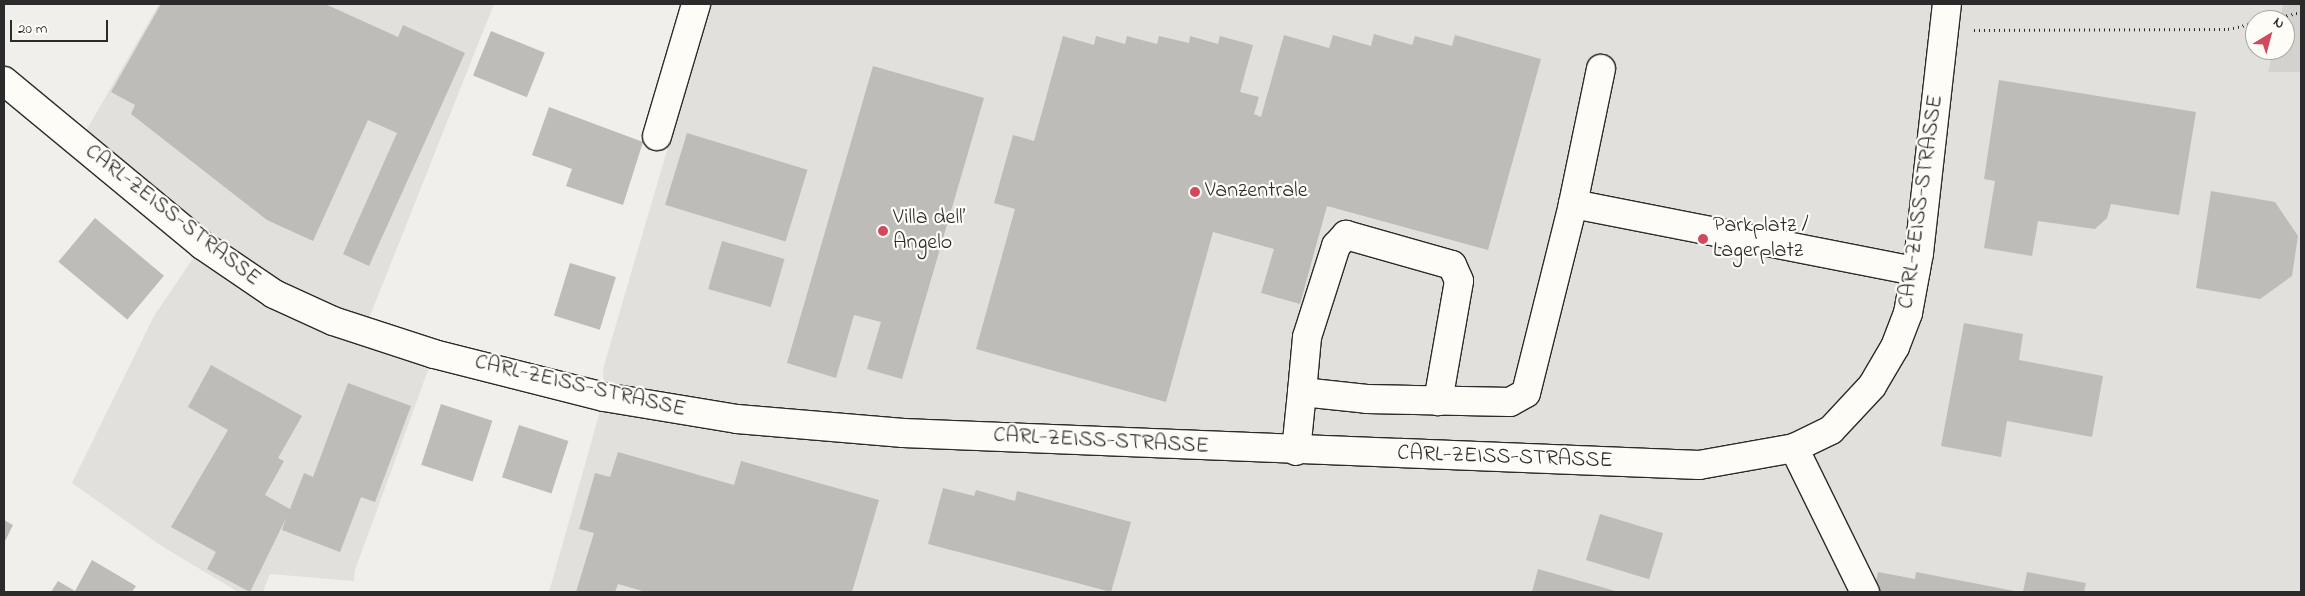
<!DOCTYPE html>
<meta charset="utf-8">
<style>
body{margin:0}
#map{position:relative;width:2305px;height:596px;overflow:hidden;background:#f0efeb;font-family:"Indie Flower",sans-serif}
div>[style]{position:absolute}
.built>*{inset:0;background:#e1e0dc}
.green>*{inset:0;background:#d3d2cf}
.building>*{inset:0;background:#bdbcb8;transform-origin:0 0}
.path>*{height:3px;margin-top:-1.5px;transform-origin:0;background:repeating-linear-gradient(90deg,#2b2b2b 0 1px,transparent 0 5px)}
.roads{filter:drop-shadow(1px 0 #2b2b2b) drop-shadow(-1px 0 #2b2b2b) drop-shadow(0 1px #2b2b2b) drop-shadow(0 -1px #2b2b2b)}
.minor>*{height:28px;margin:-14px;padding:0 14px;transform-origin:14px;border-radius:14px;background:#fdfcf7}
.dots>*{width:14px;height:14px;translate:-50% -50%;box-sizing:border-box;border:2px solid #fdfcf7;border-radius:50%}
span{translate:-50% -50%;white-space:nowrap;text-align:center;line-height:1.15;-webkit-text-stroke:4.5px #fdfcf7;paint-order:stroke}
.poi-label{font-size:22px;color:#2b2b2b}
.left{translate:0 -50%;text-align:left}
.street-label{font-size:22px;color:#2b2b2b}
.frame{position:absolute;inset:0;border:5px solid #2b2b2b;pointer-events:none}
.north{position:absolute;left:2245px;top:10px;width:50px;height:50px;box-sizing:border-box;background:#fdfcf7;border:1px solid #a9a8a5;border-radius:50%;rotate:37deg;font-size:14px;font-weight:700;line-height:20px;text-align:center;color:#2b2b2b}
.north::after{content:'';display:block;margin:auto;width:18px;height:22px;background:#d1495b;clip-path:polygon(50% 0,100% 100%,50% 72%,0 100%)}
.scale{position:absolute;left:10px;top:20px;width:98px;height:22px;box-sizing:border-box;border:2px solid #2b2b2b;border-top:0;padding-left:6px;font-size:15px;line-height:18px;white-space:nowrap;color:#2b2b2b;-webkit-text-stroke:4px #fdfcf7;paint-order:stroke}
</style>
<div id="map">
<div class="built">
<div style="clip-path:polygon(159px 4px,494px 4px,364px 331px,434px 354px,355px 570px,354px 581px,270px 574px,263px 592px,238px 592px,160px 545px,72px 483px,154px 316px,202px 245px,79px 143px)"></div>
<div style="clip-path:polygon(702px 4px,2283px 4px,2280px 20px,2255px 20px,2255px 50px,2273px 50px,2268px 72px,2301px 72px,2301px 592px,549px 592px,604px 397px,603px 369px,704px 24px)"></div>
</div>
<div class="green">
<div style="clip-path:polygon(2283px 4px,2301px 4px,2301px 72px,2268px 72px,2273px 50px,2285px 50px,2285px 20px,2280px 20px)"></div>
</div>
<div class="building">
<div style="clip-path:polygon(161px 4px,325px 4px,398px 37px,403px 25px,465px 53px,369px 266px,343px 254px,397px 133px,368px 120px,313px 241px,267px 220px,131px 114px,135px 105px,111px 92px)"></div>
<div style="left:491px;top:31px;width:58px;height:48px;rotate:22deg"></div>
<div style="clip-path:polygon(1374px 34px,1412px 45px,1415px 36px,1452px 46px,1455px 35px,1541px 59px,1488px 250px,1327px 206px,1300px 304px,1261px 293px,1274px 249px,1213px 232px,1166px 402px,976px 349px,1015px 209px,994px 203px,1013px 135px,1034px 141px,1063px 36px,1094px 45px,1096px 36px,1125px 44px,1127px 36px,1157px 44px,1159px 36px,1189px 43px,1190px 36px,1218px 44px,1220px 36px,1253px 45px,1240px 92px,1259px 97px,1254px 114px,1261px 117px,1284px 35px,1329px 48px,1333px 35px,1371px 46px)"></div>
<div style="clip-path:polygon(873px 66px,984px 98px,902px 379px,867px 369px,881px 322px,854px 315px,836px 378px,787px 363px)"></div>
<div style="clip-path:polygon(1999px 80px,2196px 112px,2179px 215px,2111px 204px,2107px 218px,2095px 229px,2038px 221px,2032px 256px,1984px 248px,1995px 181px,1984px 179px)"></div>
<div style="clip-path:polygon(549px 107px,643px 142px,623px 205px,566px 186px,572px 169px,532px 155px)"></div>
<div style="left:687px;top:133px;width:126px;height:75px;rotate:17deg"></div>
<div style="clip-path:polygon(2211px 191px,2275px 202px,2298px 236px,2292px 276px,2260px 299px,2196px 288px)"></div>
<div style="left:95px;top:218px;width:90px;height:57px;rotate:40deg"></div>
<div style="left:722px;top:241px;width:65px;height:50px;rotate:16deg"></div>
<div style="left:570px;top:263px;width:48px;height:55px;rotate:17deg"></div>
<div style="clip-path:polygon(1964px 323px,2023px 334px,2019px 360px,2103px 376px,2092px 437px,2007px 421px,2001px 457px,1941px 446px)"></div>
<div style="clip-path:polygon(211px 365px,302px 416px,278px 458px,284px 461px,265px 495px,290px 509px,304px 473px,313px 477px,348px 383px,411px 406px,375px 502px,361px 497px,340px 552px,282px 530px,286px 518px,250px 592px,207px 569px,216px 552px,171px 527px,228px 430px,188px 407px)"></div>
<div style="left:441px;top:404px;width:54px;height:64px;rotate:18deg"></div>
<div style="left:519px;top:425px;width:52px;height:55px;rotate:18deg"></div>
<div style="clip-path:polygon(618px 452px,734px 485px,741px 461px,879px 500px,852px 592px,646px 592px,618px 584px,615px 592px,576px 592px,594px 533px,579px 529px,595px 473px,610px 477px)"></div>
<div style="clip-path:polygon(943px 488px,974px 496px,976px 490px,1015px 501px,1017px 491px,1131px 522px,1111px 592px,928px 544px)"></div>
<div style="left:1600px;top:514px;width:66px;height:48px;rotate:17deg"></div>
<div style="clip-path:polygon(4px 520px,13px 525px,4px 543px)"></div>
<div style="clip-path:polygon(92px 560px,136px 586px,132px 592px,51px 592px,58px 581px,75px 591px)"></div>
<div style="clip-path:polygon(1538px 569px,1619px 592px,1532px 592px)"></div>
<div style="clip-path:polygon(1878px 572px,1915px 579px,1916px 572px,2020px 592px,1878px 592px,1875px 585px)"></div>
<div style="clip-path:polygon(2027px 572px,2086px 583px,2084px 592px,2023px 592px)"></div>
</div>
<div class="path">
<div style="left:2267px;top:20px;width:35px;rotate:-13deg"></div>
<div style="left:1974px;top:30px;width:254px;rotate:-0.2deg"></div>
<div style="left:2228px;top:29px;width:28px;rotate:-13deg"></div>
</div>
<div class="roads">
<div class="minor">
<div style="left:4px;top:81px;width:257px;rotate:39.6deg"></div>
<div style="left:202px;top:245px;width:87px;rotate:34.2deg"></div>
<div style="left:274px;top:294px;width:65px;rotate:24.6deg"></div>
<div style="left:333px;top:321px;width:106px;rotate:18.1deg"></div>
<div style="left:434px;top:354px;width:175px;rotate:14.2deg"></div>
<div style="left:604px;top:397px;width:135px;rotate:9.4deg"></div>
<div style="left:737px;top:419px;width:167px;rotate:4.8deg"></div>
<div style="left:903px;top:433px;width:797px;rotate:2.3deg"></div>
<div style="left:1699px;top:465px;width:97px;rotate:-10.1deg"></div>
<div style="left:1794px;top:448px;width:41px;rotate:-25.9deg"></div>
<div style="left:1831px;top:430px;width:60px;rotate:-47deg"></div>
<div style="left:1872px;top:386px;width:45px;rotate:-59.5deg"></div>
<div style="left:1895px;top:347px;width:36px;rotate:-69deg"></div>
<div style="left:1908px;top:313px;width:61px;rotate:-79.6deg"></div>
<div style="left:1919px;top:253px;width:251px;rotate:-83.6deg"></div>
<div style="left:657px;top:136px;width:138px;rotate:-73.5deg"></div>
<div style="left:1573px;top:204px;width:138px;rotate:-78.3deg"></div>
<div style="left:1302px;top:392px;width:55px;rotate:-84.8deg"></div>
<div style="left:1307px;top:337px;width:96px;rotate:-72.3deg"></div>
<div style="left:1336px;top:246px;width:15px;rotate:-48deg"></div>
<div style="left:1346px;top:235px;width:110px;rotate:15.8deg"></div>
<div style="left:1452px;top:265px;width:17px;rotate:66deg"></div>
<div style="left:1459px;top:281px;width:122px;rotate:99.9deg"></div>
<div style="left:1794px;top:448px;width:161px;rotate:63.8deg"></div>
<div style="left:1296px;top:451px;width:59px;rotate:-84.2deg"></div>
<div style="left:1302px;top:392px;width:65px;rotate:6.1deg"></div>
<div style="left:1367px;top:399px;width:143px;rotate:1.2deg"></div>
<div style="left:1510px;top:402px;width:18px;rotate:-29deg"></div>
<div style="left:1526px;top:393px;width:195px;rotate:-76deg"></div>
<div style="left:1573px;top:204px;width:349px;rotate:11.1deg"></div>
</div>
</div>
<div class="dots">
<div style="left:1195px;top:192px;background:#d1495b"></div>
<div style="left:883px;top:231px;background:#d1495b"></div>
<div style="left:1703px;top:239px;background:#d1495b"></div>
</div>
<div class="poi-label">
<span class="left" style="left:1205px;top:192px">Vanzentrale</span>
<span class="left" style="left:893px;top:231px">Villa dell’<br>Angelo</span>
<span class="left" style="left:1713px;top:239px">Parkplatz /<br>Lagerplatz</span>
</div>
<div class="street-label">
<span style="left:1922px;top:202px;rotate:-82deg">CARL-ZEISS-STRASSE</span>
<span style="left:172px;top:216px;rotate:38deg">CARL-ZEISS-STRASSE</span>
<span style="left:580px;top:387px;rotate:13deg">CARL-ZEISS-STRASSE</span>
<span style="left:1101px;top:442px;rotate:3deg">CARL-ZEISS-STRASSE</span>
<span style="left:1505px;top:458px;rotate:2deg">CARL-ZEISS-STRASSE</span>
</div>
<div class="frame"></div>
<div class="north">N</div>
<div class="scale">20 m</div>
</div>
